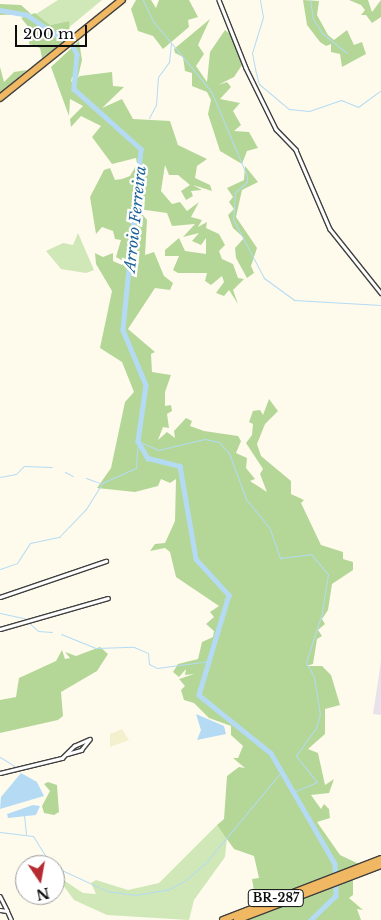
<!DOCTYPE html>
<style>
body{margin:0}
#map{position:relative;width:381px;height:920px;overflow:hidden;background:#fefbed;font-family:"Libre Baskerville",serif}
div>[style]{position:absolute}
.industrial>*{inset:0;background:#eae1eb}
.farmland>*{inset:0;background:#f3f0ce}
.green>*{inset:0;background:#d0e7b8}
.forest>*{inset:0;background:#b4d798}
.water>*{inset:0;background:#b4dbf3}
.stream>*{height:1px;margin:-0.5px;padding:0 0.5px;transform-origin:0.5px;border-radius:0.5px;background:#b4dbf3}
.river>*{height:4.5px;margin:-2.25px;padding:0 2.25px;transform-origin:2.25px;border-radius:2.25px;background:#b4dbf3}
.roads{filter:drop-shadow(1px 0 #404040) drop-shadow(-1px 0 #404040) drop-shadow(0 1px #404040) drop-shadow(0 -1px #404040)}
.minor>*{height:2.5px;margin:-1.25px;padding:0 1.25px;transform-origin:1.25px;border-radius:1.25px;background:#fff}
.tertiary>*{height:3px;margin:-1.5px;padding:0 1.5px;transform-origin:1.5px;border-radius:1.5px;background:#fff}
.trunk>*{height:5.5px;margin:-2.75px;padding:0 2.75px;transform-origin:2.75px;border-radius:2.75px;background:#f0b862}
span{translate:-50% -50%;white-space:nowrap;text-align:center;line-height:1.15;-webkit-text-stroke:5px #fff;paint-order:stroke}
.shield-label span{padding:1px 4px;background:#fff;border:1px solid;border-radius:4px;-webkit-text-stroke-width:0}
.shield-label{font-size:12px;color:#0d0d0d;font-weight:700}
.water-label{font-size:15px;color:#1c6298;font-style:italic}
.north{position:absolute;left:15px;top:855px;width:50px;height:50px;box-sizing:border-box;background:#fff;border:1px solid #9e9e9e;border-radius:50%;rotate:168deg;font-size:14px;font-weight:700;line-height:20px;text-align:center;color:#0d0d0d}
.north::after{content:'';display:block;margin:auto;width:18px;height:22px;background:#b62b31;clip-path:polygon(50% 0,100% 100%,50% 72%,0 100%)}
.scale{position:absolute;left:15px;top:25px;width:72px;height:22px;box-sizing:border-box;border:2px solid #0d0d0d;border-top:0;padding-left:6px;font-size:15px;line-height:18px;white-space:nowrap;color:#0d0d0d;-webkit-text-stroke:4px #fff;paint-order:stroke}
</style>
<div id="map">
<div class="industrial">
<div style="clip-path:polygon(381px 661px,381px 715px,373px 714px)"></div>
</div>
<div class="farmland">
<div style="clip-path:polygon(122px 729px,129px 740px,110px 747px,110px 734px)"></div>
</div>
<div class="green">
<div style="clip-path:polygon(58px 0,102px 0,67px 29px,69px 21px,50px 25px,36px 14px)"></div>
<div style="clip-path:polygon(78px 233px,94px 270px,86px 273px,61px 269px,46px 251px,63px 243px,73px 245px)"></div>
<div style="clip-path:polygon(217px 825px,227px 838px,225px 857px,194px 900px,189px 920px,107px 915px,74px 900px,63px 885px,62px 879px,83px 893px,96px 894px,91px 883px,96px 880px,128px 890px,159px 883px)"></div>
</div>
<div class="forest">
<div style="clip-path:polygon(136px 0,151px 0,156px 8px,159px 0,189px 0,198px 17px,188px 20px,189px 27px,163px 49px,153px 36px,138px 31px,131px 9px)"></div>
<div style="clip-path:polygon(303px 0,319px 1px,317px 15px,328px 35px,334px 40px,347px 30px,354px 45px,362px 42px,366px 54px,342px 67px,340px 54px,331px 52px,331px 44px,326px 46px,320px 42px,307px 25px)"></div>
<div style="clip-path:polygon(349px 0,368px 0,372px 12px,381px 0,381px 17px,372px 23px,366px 15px,361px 15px,365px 10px,361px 5px)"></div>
<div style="clip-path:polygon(0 4px,21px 5px,31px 14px,0 15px)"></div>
<div style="clip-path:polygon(35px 13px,50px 25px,69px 21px,70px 37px,42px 58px,40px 48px,29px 44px,31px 30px,21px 18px)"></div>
<div style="clip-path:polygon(210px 19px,198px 45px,204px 54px,196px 66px,207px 82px,210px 52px,225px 30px,235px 38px,242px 65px,234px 77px,218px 85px,227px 82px,231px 87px,220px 99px,240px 103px,233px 111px,241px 125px,234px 131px,249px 132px,258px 148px,247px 151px,242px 164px,220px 151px,208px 114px,211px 100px,207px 92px,192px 86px,192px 73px,185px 71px,183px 57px,175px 53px,174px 49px)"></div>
<div style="clip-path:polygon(79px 41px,82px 60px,78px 77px,72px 77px,71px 82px,80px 76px,112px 72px,113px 86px,124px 87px,102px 108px,122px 99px,133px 119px,170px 121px,178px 145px,207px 159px,197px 166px,195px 178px,210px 185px,212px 191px,193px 185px,202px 190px,191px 191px,193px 196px,186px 200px,181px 191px,190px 185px,178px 175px,169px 175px,165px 165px,161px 191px,172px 204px,180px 202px,187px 211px,199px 202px,191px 217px,202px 220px,198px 227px,207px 222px,206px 228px,219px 234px,225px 245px,219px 251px,222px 259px,233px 264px,238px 278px,244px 279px,233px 290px,238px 304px,229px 290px,224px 296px,216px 293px,224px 282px,222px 276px,211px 285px,205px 281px,207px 273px,178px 273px,173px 270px,179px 256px,165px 256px,165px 250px,179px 238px,185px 251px,206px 254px,206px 238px,201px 245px,192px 241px,199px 233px,183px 237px,195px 224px,172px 226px,167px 213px,138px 209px,147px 220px,145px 255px,154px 252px,164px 276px,173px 283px,170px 290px,155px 288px,128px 329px,155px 352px,151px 354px,152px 372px,171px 375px,165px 392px,165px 406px,171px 405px,172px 411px,167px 414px,169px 428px,163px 427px,158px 440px,167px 432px,175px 438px,174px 431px,186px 418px,192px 421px,190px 426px,204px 431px,238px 436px,241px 441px,236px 453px,247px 458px,246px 468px,255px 479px,250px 481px,267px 492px,260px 474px,263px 469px,246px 443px,252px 435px,253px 424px,249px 422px,253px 411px,260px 410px,263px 415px,269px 399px,278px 411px,265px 424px,257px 444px,261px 456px,291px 481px,291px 494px,304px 500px,301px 503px,321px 545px,343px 552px,343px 559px,353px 562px,353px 570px,332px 584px,328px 610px,322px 619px,325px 624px,318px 630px,322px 636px,317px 639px,313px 664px,306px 666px,322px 666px,331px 675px,340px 705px,325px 709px,325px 734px,308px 749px,318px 753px,325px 785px,334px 779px,329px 793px,311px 795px,321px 809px,324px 804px,329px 809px,330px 818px,317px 822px,340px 855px,359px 864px,256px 903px,252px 879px,259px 878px,254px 856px,234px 849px,217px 825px,224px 819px,227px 776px,239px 767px,245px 768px,233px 758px,238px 758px,243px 746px,231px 735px,231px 726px,209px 718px,194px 703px,184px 700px,181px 690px,185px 686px,179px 679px,194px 674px,185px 675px,186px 669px,179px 677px,173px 672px,178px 664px,198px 659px,202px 642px,213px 637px,214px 631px,206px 624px,214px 617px,210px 612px,219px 606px,176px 577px,170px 552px,165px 548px,150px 551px,155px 544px,165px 543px,175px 521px,176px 479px,170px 483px,161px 479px,158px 486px,135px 492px,97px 488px,111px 468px,125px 402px,134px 392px,122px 362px,100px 348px,112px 291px,96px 264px,95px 253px,103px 257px,113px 253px,113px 261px,122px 265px,123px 261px,116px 257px,121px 240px,115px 239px,113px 231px,102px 227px,96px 234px,90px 197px,104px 170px,110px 168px,115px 180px,122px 179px,130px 176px,137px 164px,136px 158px,112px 164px,92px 137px,101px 126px,81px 116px,71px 127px,70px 119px,83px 106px,70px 99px,69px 116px,51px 67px)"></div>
<div style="clip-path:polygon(0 67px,4px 82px,14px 72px,27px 70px,0 93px)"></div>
<div style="clip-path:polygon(245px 166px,258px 182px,242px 190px,236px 217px,257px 248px,251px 266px,254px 273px,247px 278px,236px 258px,235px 248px,244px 238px,233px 228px,228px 215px,234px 209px,229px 202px,233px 197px,227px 188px,244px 180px)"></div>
<div style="clip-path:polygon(100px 647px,108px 654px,97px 671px,61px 692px,63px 716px,58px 720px,0 733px,0 700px,16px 697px,19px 678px,56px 661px,62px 650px,65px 659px,70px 658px,65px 652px,76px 656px)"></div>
<div style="clip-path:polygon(48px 782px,57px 785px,59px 812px,54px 815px,44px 813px,42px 806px,50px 791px,44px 784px)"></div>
<div style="clip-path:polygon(353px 877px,353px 895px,349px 898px,363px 910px,357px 909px,361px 920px,244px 920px)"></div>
</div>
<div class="water">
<div style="clip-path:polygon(196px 714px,224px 726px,226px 734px,197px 740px,201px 730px)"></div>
<div style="clip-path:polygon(21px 773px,37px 782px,44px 796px,0 809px,1px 797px)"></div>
<div style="clip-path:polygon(33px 805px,40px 806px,36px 815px,8px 818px,7px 814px)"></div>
</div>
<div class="stream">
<div style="left:143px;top:0;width:23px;rotate:65deg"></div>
<div style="left:153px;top:21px;width:91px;rotate:50.4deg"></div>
<div style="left:211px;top:91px;width:92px;rotate:67deg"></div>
<div style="left:247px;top:176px;width:6px;rotate:90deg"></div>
<div style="left:247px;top:182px;width:16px;rotate:140deg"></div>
<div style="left:235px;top:192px;width:27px;rotate:94deg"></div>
<div style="left:233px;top:219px;width:67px;rotate:62.3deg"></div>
<div style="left:264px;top:278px;width:37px;rotate:36deg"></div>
<div style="left:294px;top:300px;width:87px;rotate:3.3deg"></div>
<div style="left:260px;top:0;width:17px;rotate:80deg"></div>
<div style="left:263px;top:17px;width:38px;rotate:107deg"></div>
<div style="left:252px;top:53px;width:20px;rotate:79deg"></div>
<div style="left:256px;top:73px;width:11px;rotate:75deg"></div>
<div style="left:259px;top:84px;width:39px;rotate:40deg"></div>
<div style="left:289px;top:109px;width:20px;rotate:6deg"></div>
<div style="left:309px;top:111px;width:34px;rotate:-19deg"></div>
<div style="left:341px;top:100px;width:18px;rotate:22deg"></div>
<div style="left:358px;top:107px;width:29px;rotate:-36deg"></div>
<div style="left:310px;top:0;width:19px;rotate:81deg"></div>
<div style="left:313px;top:19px;width:17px;rotate:57deg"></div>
<div style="left:322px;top:33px;width:32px;rotate:39deg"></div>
<div style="left:149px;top:118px;width:15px;rotate:-62deg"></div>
<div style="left:156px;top:105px;width:28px;rotate:-86deg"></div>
<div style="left:158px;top:77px;width:19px;rotate:-54deg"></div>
<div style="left:169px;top:62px;width:19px;rotate:-84deg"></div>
<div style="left:65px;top:472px;width:9px;rotate:27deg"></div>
<div style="left:0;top:477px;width:16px;rotate:-11deg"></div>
<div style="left:16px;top:474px;width:11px;rotate:-45deg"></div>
<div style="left:24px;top:466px;width:28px;rotate:2deg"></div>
<div style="left:86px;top:478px;width:15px;rotate:20deg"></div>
<div style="left:0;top:569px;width:18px;rotate:-19deg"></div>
<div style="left:17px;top:563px;width:24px;rotate:-57deg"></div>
<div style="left:30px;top:543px;width:30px;rotate:-12deg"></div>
<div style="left:59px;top:537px;width:39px;rotate:-46deg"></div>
<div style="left:86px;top:509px;width:31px;rotate:-58deg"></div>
<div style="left:102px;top:483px;width:37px;rotate:-24deg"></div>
<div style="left:136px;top:468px;width:27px;rotate:-86deg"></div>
<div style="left:138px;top:441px;width:22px;rotate:24deg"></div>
<div style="left:158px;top:450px;width:48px;rotate:-13.2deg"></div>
<div style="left:205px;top:439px;width:14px;rotate:12deg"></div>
<div style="left:219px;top:442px;width:15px;rotate:48deg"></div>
<div style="left:229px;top:453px;width:49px;rotate:69.7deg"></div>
<div style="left:246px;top:499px;width:38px;rotate:51deg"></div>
<div style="left:270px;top:529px;width:31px;rotate:71deg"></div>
<div style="left:280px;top:558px;width:31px;rotate:-7deg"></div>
<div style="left:311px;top:554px;width:26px;rotate:50deg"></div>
<div style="left:328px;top:574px;width:39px;rotate:99deg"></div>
<div style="left:322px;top:613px;width:52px;rotate:108.1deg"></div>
<div style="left:306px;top:662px;width:17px;rotate:62deg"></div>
<div style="left:314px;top:677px;width:37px;rotate:81deg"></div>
<div style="left:320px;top:714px;width:15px;rotate:106deg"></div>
<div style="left:316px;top:728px;width:34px;rotate:126deg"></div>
<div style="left:296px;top:756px;width:33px;rotate:51deg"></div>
<div style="left:317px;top:782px;width:26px;rotate:157deg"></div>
<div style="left:0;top:613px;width:25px;rotate:12deg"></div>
<div style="left:28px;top:622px;width:13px;rotate:42deg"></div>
<div style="left:38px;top:631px;width:14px;rotate:4deg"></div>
<div style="left:61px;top:634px;width:38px;rotate:22deg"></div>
<div style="left:96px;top:648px;width:38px;rotate:-2deg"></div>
<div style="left:134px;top:647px;width:15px;rotate:23deg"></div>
<div style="left:148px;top:653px;width:11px;rotate:85deg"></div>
<div style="left:149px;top:664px;width:9px;rotate:27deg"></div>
<div style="left:157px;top:668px;width:53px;rotate:-7.5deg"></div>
<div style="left:0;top:757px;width:19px;rotate:32deg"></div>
<div style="left:24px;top:815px;width:19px;rotate:84deg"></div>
<div style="left:0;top:832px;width:33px;rotate:7deg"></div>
<div style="left:33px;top:836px;width:34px;rotate:58deg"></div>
<div style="left:55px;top:867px;width:57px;rotate:24.8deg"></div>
<div style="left:107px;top:891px;width:27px;rotate:8deg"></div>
<div style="left:134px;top:895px;width:33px;rotate:-9deg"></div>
<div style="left:167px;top:890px;width:20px;rotate:-27deg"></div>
<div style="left:185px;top:881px;width:31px;rotate:-42deg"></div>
<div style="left:208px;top:860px;width:114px;rotate:-50.3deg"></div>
</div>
<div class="river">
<div style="left:0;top:10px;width:27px;rotate:10deg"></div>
<div style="left:27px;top:15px;width:55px;rotate:34deg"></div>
<div style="left:73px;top:46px;width:9px;rotate:63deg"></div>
<div style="left:77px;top:54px;width:35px;rotate:95deg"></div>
<div style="left:74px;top:89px;width:90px;rotate:41.8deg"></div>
<div style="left:141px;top:149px;width:182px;rotate:95.7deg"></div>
<div style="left:123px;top:330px;width:60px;rotate:67.3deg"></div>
<div style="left:146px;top:385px;width:57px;rotate:98.1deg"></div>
<div style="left:138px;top:441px;width:20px;rotate:60deg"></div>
<div style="left:148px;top:458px;width:33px;rotate:14deg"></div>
<div style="left:180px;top:466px;width:94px;rotate:80.2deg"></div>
<div style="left:196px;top:559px;width:49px;rotate:47.5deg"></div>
<div style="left:229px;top:595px;width:104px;rotate:106.7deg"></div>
<div style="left:199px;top:695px;width:92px;rotate:38.9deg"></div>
<div style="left:271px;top:753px;width:128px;rotate:60deg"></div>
<div style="left:335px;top:864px;width:32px;rotate:88deg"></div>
<div style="left:336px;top:896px;width:35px;rotate:136deg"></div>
</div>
<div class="roads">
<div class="minor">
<div style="left:219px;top:0;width:73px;rotate:68.3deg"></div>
<div style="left:246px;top:68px;width:68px;rotate:63.8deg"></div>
<div style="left:276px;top:129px;width:29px;rotate:46deg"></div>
<div style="left:296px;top:150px;width:86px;rotate:66.7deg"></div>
<div style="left:330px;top:229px;width:82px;rotate:51.4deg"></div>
<div style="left:0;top:597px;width:112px;rotate:-18.8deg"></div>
<div style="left:0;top:629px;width:112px;rotate:-16deg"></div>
<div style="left:67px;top:754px;width:15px;rotate:-16deg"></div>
<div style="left:81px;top:750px;width:13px;rotate:-51deg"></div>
<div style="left:0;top:773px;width:64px;rotate:-13.6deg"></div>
<div style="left:62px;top:758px;width:17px;rotate:-45deg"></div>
<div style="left:74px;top:746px;width:17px;rotate:-24deg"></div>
<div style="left:0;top:896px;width:16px;rotate:63deg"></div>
</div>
<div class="tertiary">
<div style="left:0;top:910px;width:7px;rotate:8deg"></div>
<div style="left:7px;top:911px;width:10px;rotate:66deg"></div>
</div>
<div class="trunk">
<div style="left:0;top:98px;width:156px;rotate:-38.8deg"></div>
<div style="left:223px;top:920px;width:169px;rotate:-21.1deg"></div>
<div style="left:237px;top:920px;width:154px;rotate:-20.9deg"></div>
</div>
</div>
<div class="shield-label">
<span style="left:276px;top:898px">BR-287</span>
</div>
<div class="water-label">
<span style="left:135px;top:219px;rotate:-84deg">Arroio Ferreira</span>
</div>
<div class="north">N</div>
<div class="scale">200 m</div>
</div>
